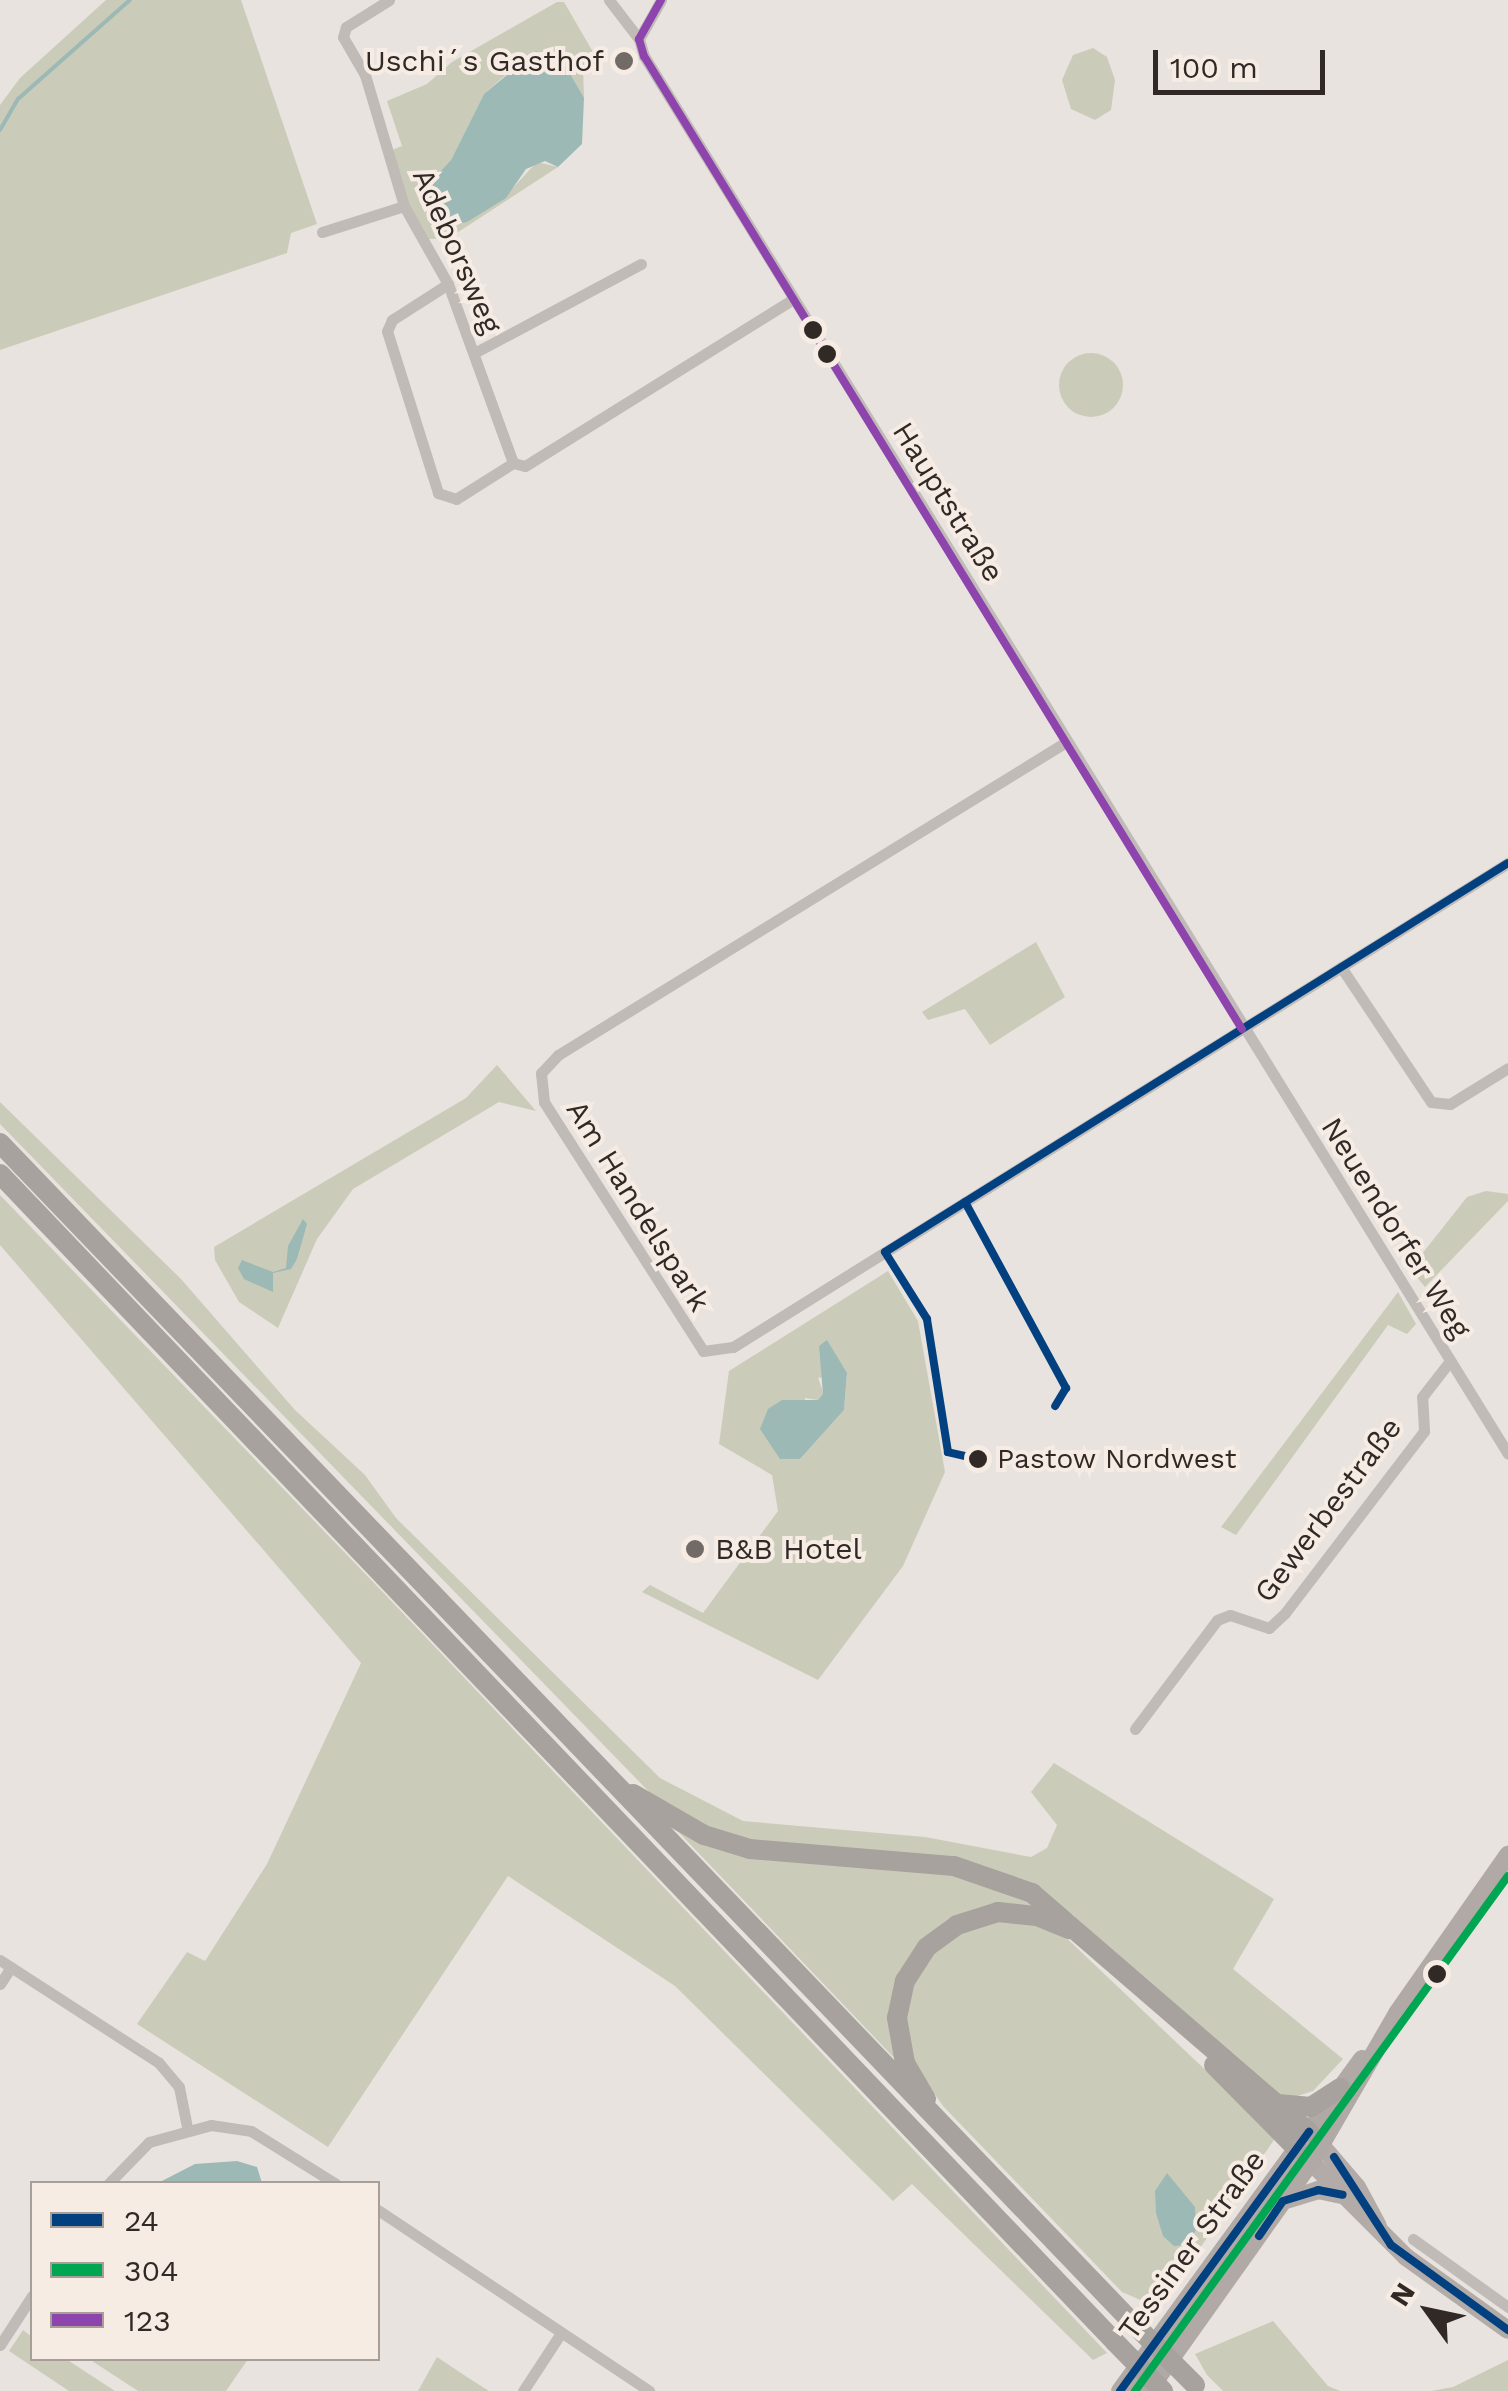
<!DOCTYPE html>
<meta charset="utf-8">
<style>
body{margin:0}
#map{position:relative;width:1508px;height:2391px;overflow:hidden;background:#e8e3de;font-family:"Work Sans",sans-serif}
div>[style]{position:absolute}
.green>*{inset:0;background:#caccb9}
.round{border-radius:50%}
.water>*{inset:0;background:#9cb9b6}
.stream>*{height:4px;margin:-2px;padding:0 2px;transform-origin:2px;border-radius:2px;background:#9cb9b6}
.street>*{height:11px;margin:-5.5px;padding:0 5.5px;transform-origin:5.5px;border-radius:5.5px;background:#c1bbb7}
.secondary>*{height:18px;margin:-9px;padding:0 9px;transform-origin:9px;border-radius:9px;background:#b2aba8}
.primary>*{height:18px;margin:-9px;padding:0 9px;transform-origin:9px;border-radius:9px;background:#b0a9a6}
.highway>*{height:20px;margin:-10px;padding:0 10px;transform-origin:10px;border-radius:10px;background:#a7a29d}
.highway-bridge>*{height:20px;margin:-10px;padding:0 10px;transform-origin:10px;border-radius:10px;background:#a7a29d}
.bus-1>*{height:8px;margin:-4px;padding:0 4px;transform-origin:4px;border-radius:4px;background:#024080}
.bus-2>*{height:8px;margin:-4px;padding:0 4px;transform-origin:4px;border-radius:4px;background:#00a651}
.bus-3>*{height:8px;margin:-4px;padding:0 4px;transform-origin:4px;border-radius:4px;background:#8e44ad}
.dots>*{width:28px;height:28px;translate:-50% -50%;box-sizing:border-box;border:5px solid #f6ece4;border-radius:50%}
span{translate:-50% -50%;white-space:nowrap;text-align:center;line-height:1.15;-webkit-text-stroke:8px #f6ece4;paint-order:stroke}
.bus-label{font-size:28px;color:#312926}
.left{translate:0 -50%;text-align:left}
.poi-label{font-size:30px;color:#312926}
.right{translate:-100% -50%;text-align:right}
.street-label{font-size:30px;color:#312926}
.legend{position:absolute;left:30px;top:2181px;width:350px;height:180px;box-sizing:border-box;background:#f6ece4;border:2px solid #a79e98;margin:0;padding:12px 18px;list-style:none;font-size:30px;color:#312926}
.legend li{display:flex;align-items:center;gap:20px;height:50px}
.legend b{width:50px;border:2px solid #a79e98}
.north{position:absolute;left:1378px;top:2261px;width:100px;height:100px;-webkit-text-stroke:8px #f6ece4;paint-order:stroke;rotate:303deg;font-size:28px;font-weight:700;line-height:40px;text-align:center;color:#312926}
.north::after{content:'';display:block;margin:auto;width:35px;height:45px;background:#312926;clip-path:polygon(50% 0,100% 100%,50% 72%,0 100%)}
.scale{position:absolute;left:1153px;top:50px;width:172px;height:45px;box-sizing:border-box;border:5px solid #312926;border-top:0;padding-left:12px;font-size:30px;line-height:35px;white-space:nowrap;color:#312926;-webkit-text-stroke:8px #f6ece4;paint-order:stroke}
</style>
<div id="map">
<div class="green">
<div style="clip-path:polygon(106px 0,241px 0,317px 224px,291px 233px,287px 253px,0 350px,0 105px,20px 78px)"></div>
<div style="clip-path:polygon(557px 2px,564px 2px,593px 52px,583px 67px,584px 98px,546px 51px,526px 57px,484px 94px,451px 160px,436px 176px,428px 196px,430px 214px,452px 227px,510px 191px,537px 162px,558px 167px,449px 238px,428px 239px,409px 204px,392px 150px,402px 146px,387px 101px,427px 84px,452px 62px)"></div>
<div style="clip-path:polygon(1093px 48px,1107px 57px,1115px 80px,1111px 110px,1095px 120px,1071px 109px,1062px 80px,1073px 55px)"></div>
<div class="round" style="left:1059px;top:353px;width:64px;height:64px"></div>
<div style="clip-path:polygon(1036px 942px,1065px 997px,990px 1045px,965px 1009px,928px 1020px,922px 1012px)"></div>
<div style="clip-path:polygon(497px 1065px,536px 1111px,499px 1102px,353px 1189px,317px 1239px,278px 1328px,239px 1302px,215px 1260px,214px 1247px,466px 1098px)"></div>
<div style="clip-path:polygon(0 1102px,181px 1279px,295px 1410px,365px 1475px,396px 1518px,660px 1778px,743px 1821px,925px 1837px,1031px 1857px,1047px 1848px,1057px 1825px,1031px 1792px,1054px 1763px,1274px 1899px,1233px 1969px,1343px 2059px,1313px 2091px,1285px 2100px,1250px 2077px,1073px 1915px,1021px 1882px,740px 1842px,657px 1800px,0 1124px)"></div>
<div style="clip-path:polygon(1486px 1191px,1508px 1194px,1508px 1201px,1425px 1287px,1410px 1269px,1467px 1197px)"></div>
<div style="clip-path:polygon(0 1195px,376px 1585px,1107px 2353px,1093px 2360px,912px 2184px,893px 2201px,675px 1986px,508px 1876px,328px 2147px,137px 2024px,187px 1952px,205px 1961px,267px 1864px,361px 1663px,0 1245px)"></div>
<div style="clip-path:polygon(evenodd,888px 1271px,918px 1321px,945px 1472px,903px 1566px,818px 1680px,642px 1592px,650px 1585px,703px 1613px,778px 1511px,772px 1475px,719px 1444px,729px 1371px,888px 1271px,847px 1373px,844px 1410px,800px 1459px,805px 1398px,818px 1400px,824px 1394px,818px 1378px,847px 1373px)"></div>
<div style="clip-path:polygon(1398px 1292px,1416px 1324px,1407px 1334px,1388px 1325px,1236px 1535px,1221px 1527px)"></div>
<div style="clip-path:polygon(666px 1819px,681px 1829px,959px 1872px,1053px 1912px,1013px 1906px,909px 1960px,900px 2064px)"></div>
<div style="clip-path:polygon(992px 1918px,1057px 1929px,1276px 2137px,1159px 2308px,1122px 2292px,943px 2106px,908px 2056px,905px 2000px,940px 1942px)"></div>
<div style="clip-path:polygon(1273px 2321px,1328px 2386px,1340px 2391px,1223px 2391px,1207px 2375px,1195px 2354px)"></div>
<div style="clip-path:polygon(23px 2330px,32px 2337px,32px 2358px,66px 2359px,115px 2391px,69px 2391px,9px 2351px)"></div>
<div style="clip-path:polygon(437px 2357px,470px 2379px,489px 2391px,418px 2391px)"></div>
<div style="clip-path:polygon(89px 2359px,248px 2359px,226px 2391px,138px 2391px)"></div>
<div style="clip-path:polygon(1508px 2360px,1508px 2391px,1431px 2391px,1453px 2387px)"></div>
</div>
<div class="water">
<div style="clip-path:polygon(536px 51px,566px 67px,584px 98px,582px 144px,558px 167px,545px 161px,526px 169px,506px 198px,467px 222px,442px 226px,427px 202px,436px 176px,451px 160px,484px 94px)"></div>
<div style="clip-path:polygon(303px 1219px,307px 1224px,297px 1259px,291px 1269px,273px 1273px,273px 1292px,244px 1279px,238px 1268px,242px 1260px,273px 1272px,286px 1268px,288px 1246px)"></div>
<div style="clip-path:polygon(827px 1340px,847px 1373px,844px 1410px,800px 1459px,780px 1459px,760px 1429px,768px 1409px,782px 1400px,818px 1400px,823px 1394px,819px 1346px)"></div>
<div style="clip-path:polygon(237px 2161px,257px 2167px,262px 2183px,158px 2183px,195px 2164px)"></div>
<div style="clip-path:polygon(1167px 2173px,1195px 2207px,1196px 2230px,1185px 2245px,1174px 2246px,1163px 2236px,1156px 2213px,1155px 2191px)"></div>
</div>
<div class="stream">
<div style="left:0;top:130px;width:36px;rotate:-60deg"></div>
<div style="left:18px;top:99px;width:149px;rotate:-41.5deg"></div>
</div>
<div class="street">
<div style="left:389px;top:0;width:51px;rotate:147.9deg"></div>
<div style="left:346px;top:27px;width:10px;rotate:107deg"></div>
<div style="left:343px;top:37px;width:44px;rotate:59.9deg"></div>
<div style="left:365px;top:75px;width:137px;rotate:73.4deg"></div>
<div style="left:404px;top:206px;width:90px;rotate:60.6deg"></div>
<div style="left:448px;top:284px;width:190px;rotate:70deg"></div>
<div style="left:609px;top:0;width:49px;rotate:52.4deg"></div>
<div style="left:661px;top:0;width:45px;rotate:119.4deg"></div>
<div style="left:639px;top:39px;width:18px;rotate:74deg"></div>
<div style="left:644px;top:56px;width:1643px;rotate:58.28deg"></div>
<div style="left:322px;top:232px;width:86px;rotate:-17.6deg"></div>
<div style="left:448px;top:284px;width:67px;rotate:147.3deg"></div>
<div style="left:392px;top:320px;width:12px;rotate:114deg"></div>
<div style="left:387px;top:331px;width:170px;rotate:72.5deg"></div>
<div style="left:438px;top:493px;width:19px;rotate:18deg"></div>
<div style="left:456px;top:499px;width:67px;rotate:-32.3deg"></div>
<div style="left:476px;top:352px;width:187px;rotate:-28.1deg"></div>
<div style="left:513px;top:463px;width:12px;rotate:14deg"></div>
<div style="left:525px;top:466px;width:316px;rotate:-31.9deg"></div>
<div style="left:1066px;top:742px;width:597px;rotate:148.36deg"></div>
<div style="left:558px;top:1055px;width:25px;rotate:133deg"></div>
<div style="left:541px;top:1073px;width:29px;rotate:84deg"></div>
<div style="left:544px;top:1102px;width:295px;rotate:57.4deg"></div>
<div style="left:703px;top:1351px;width:30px;rotate:-8deg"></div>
<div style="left:733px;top:1347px;width:914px;rotate:-31.99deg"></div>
<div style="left:1341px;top:967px;width:162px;rotate:56.3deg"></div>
<div style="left:1431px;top:1102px;width:19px;rotate:6deg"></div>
<div style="left:1450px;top:1104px;width:68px;rotate:-31.8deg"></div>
<div style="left:1135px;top:1729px;width:136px;rotate:-53deg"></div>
<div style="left:1217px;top:1620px;width:14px;rotate:-21deg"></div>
<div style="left:1230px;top:1615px;width:41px;rotate:18.4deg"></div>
<div style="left:1269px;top:1628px;width:22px;rotate:-43deg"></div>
<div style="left:1285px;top:1613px;width:229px;rotate:-52.6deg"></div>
<div style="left:1424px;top:1431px;width:34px;rotate:-93deg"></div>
<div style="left:1422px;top:1397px;width:46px;rotate:-52.1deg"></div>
<div style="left:0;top:1960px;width:189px;rotate:32.9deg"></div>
<div style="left:159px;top:2063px;width:31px;rotate:50deg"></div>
<div style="left:179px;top:2087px;width:41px;rotate:78.7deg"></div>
<div style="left:0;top:1984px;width:20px;rotate:-57deg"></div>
<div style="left:108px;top:2184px;width:59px;rotate:-45.7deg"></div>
<div style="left:149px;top:2142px;width:64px;rotate:-15.3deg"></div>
<div style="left:211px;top:2125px;width:40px;rotate:8.5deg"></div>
<div style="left:251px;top:2131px;width:100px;rotate:31.9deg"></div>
<div style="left:378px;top:2210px;width:326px;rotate:33.7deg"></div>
<div style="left:1413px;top:2239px;width:117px;rotate:35.6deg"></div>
<div style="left:0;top:2345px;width:59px;rotate:-56.9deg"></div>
<div style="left:523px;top:2391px;width:69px;rotate:-56.8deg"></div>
</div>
<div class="secondary">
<div style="left:1321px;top:2145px;width:55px;rotate:49.4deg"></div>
<div style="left:1357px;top:2187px;width:44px;rotate:61.7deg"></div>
<div style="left:1311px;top:2162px;width:134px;rotate:45deg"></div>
<div style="left:1406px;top:2257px;width:125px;rotate:35.6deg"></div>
<div style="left:1283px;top:2201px;width:37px;rotate:-17deg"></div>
<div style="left:1318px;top:2190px;width:25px;rotate:12deg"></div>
</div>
<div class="primary">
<div style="left:1120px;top:2391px;width:411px;rotate:-53.9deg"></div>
<div style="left:1148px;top:2391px;width:281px;rotate:-54.6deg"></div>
<div style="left:1311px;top:2162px;width:173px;rotate:-59.9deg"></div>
<div style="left:1398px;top:2012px;width:192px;rotate:-55deg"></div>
</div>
<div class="highway">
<div style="left:0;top:1143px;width:1632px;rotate:46.17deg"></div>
<div style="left:0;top:1174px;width:1615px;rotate:46.33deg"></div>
<div style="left:633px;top:1794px;width:82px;rotate:30deg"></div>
<div style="left:704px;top:1835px;width:48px;rotate:16.9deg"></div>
<div style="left:750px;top:1849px;width:205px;rotate:4.8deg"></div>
<div style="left:954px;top:1866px;width:83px;rotate:19.1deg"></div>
<div style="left:1032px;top:1893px;width:366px;rotate:40.8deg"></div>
<div style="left:1214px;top:2065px;width:118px;rotate:45.3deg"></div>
<div style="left:926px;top:2099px;width:42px;rotate:-120.3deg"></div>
<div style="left:905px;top:2063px;width:46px;rotate:-100.1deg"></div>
<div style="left:897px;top:2018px;width:38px;rotate:-78deg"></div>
<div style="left:905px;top:1981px;width:40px;rotate:-57.1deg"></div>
<div style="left:927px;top:1947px;width:37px;rotate:-36deg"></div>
<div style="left:957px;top:1925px;width:43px;rotate:-17.6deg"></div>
<div style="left:998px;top:1912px;width:39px;rotate:6deg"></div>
<div style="left:1037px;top:1916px;width:35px;rotate:22deg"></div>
<div style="left:1278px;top:2104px;width:33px;rotate:5deg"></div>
<div style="left:1311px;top:2107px;width:35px;rotate:-33deg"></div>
</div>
<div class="highway-bridge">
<div style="left:1130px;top:2320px;width:92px;rotate:45deg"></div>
<div style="left:1115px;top:2342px;width:69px;rotate:45.6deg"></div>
</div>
<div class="bus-1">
<div style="left:965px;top:1202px;width:212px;rotate:61.5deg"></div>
<div style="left:1066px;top:1388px;width:21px;rotate:121deg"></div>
<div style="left:978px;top:1459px;width:31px;rotate:-167deg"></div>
<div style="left:948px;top:1452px;width:135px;rotate:-99deg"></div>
<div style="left:927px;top:1319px;width:79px;rotate:-122.1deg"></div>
<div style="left:885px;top:1252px;width:734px;rotate:-31.98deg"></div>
<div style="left:1334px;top:2157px;width:105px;rotate:57.1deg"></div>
<div style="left:1391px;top:2245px;width:145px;rotate:36deg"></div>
<div style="left:1259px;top:2236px;width:42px;rotate:-55.6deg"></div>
<div style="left:1283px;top:2201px;width:37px;rotate:-17deg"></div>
<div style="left:1318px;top:2190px;width:25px;rotate:11deg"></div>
<div style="left:1120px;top:2391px;width:321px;rotate:-53.9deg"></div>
</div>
<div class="bus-2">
<div style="left:1135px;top:2391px;width:636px;rotate:-54.09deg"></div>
</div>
<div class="bus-3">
<div style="left:661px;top:0;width:45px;rotate:119.4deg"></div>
<div style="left:639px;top:39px;width:18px;rotate:74deg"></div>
<div style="left:644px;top:56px;width:1142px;rotate:58.43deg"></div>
</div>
<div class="dots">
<div style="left:624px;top:61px;background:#716a66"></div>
<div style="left:813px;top:330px;background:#312926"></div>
<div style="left:827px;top:354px;background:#312926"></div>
<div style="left:978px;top:1459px;background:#312926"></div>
<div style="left:695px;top:1549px;background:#716a66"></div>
<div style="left:1437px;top:1974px;background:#312926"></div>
</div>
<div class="bus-label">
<span class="left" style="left:997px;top:1459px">Pastow Nordwest</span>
</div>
<div class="poi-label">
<span class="right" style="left:604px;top:61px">Uschi´s Gasthof</span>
<span class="left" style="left:715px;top:1549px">B&amp;B Hotel</span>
</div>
<div class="street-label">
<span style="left:457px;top:251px;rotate:66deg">Adeborsweg</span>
<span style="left:948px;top:502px;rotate:58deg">Hauptstraße</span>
<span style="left:638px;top:1206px;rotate:58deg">Am Handelspark</span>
<span style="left:1396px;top:1228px;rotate:58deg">Neuendorfer Weg</span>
<span style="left:1328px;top:1510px;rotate:-53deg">Gewerbestraße</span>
<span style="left:1192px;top:2245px;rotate:-54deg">Tessiner Straße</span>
</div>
<ul class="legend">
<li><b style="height:12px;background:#024080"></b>24</li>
<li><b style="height:12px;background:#00a651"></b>304</li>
<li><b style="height:12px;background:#8e44ad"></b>123</li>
</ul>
<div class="north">N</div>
<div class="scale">100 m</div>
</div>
